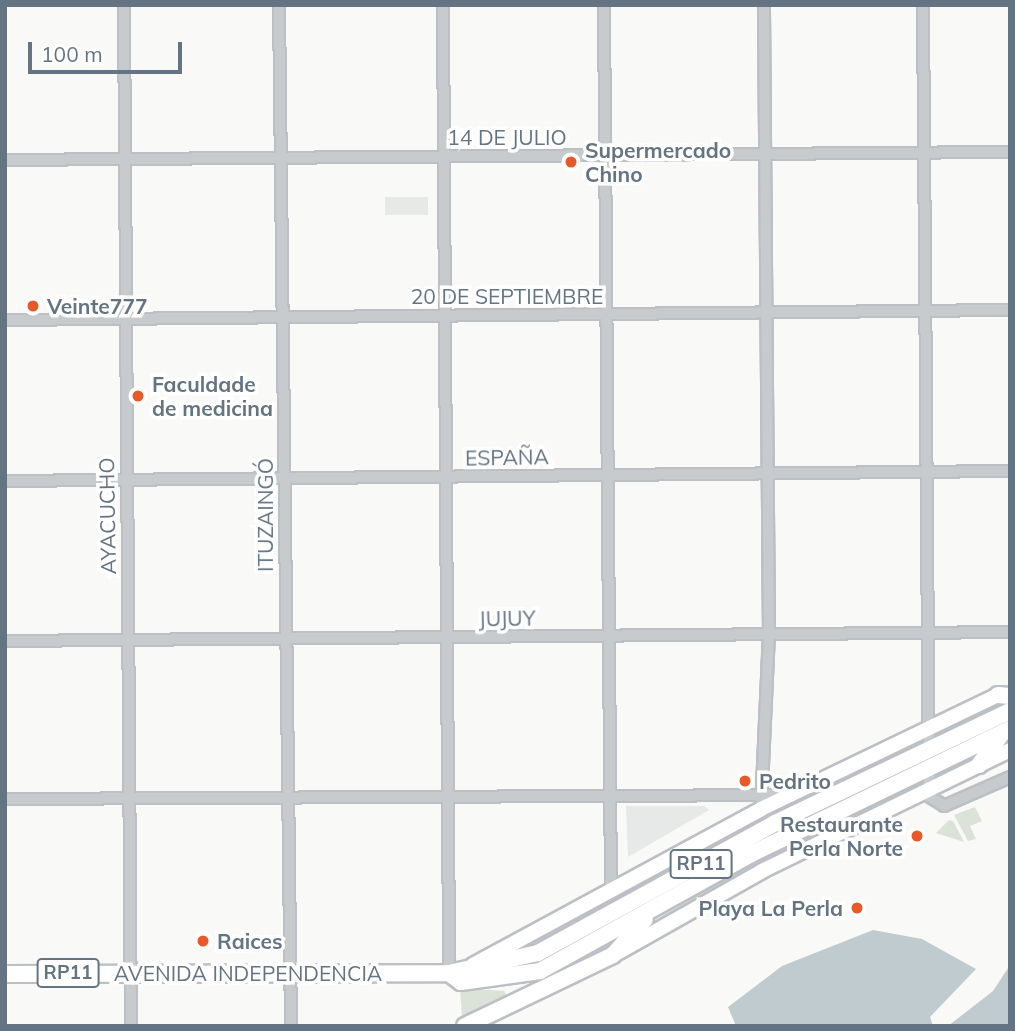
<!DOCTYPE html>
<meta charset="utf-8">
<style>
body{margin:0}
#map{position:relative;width:1015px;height:1031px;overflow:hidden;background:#f9f9f7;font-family:Mulish,sans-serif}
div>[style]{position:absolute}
.built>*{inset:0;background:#e7e8e8;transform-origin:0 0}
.green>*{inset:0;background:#dbe2d8}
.water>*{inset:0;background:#c0cbcf}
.roads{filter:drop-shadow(2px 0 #bcc0c5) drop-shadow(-2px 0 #bcc0c5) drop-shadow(0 2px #bcc0c5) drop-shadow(0 -2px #bcc0c5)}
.street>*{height:10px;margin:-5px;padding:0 5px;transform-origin:5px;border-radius:5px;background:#c7cbce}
.secondary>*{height:14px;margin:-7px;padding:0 7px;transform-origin:7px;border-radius:7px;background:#fff}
.primary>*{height:16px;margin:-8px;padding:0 8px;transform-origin:8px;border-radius:8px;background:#fff}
.dots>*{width:19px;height:19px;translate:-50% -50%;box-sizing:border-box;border:4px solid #fff;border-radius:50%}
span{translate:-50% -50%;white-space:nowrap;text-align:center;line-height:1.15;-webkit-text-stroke:7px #fff;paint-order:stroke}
.shield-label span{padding:2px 5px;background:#fff;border:2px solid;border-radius:5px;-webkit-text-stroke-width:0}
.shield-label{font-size:19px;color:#647483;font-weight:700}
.street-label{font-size:21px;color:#647483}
.poi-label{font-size:21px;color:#647483;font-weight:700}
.left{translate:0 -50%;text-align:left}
.right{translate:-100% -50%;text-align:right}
.frame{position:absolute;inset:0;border:7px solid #647483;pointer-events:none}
.scale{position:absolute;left:28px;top:42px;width:154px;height:32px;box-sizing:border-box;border:4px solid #647483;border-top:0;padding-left:9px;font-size:21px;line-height:24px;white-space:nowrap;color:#647483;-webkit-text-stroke:5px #fff;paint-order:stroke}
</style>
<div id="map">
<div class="built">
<div style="left:385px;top:197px;width:43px;height:18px"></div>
<div style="clip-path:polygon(626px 806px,704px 806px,709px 810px,628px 857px)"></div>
</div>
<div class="green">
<div style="clip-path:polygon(915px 742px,916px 747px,517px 954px,766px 811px)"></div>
<div style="clip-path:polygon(917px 764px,541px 964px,530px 966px,746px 845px)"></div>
<div style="clip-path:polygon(918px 782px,649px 929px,646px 926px,756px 858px)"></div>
<div style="clip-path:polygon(975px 807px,982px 821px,970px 826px,976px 839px,968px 841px,954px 815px)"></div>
<div style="clip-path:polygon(949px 820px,953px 821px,964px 842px,936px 833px)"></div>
<div style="clip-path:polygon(602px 946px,581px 964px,541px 978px,570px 963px)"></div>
<div style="clip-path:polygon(460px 988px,504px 991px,507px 995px,462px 1017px)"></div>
</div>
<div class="water">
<div style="clip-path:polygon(873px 930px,922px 939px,976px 969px,930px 1017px,933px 1026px,736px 1026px,728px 1007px,782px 966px)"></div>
<div style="clip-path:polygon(1010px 965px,1010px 1026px,948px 1026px,993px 991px)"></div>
</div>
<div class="roads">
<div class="street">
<div style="left:124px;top:5px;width:1021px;rotate:89.61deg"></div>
<div style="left:279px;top:5px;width:1021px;rotate:89.33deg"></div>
<div style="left:443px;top:5px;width:968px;rotate:89.64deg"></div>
<div style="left:604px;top:5px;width:885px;rotate:89.55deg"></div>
<div style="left:923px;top:5px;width:784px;rotate:89.56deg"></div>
<div style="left:5px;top:160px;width:1005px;rotate:-0.46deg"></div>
<div style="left:5px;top:320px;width:1005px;rotate:-0.57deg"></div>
<div style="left:5px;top:481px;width:1005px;rotate:-0.57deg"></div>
<div style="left:5px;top:641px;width:1005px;rotate:-0.51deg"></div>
<div style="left:922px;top:792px;width:26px;rotate:32deg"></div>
<div style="left:944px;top:806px;width:72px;rotate:-23.7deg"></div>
<div style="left:5px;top:799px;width:783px;rotate:-0.29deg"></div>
<div style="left:761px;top:809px;width:175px;rotate:-87.4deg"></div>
<div style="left:769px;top:634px;width:629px;rotate:-90.46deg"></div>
</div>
<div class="secondary">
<div style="left:619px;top:952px;width:164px;rotate:-29.5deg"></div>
<div style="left:762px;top:871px;width:276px;rotate:-26deg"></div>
<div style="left:473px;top:965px;width:328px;rotate:-28.4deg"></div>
<div style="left:761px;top:809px;width:263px;rotate:-25.7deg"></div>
</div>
<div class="primary">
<div style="left:998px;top:695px;width:12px;rotate:5deg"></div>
<div style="left:979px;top:765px;width:39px;rotate:-54deg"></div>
<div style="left:449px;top:973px;width:15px;rotate:37deg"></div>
<div style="left:461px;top:982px;width:80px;rotate:-7.9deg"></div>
<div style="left:540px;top:971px;width:241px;rotate:-29deg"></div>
<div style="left:751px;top:854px;width:288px;rotate:-25.8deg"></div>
<div style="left:449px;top:973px;width:91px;rotate:-12.7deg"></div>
<div style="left:538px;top:953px;width:270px;rotate:-28.7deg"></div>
<div style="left:775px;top:823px;width:260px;rotate:-25.5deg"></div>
<div style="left:5px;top:974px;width:444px;rotate:-0.1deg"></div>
<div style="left:465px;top:1026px;width:164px;rotate:-25.6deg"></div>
<div style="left:613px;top:955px;width:48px;rotate:-48.4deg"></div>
</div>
</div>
<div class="dots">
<div style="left:571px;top:162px;background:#e85928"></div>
<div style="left:33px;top:306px;background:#e85928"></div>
<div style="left:138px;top:396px;background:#e85928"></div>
<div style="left:745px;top:781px;background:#e85928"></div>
<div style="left:917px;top:836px;background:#e85928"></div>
<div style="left:857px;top:908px;background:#e85928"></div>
<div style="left:203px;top:941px;background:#e85928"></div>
</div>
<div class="shield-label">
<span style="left:701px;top:864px">RP11</span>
<span style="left:68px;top:973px">RP11</span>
</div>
<div class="street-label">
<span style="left:507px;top:137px">14 DE JULIO</span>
<span style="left:507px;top:296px">20 DE SEPTIEMBRE</span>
<span style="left:507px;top:457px;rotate:-1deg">ESPAÑA</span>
<span style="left:265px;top:515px;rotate:-90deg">ITUZAINGÓ</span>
<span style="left:107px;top:516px;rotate:-91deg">AYACUCHO</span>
<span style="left:507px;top:618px;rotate:-1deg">JUJUY</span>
<span style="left:248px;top:973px">AVENIDA INDEPENDENCIA</span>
</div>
<div class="poi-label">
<span class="left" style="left:585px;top:162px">Supermercado<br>Chino</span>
<span class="left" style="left:47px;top:306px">Veinte777</span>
<span class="left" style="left:152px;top:396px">Faculdade<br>de medicina</span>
<span class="left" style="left:759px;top:781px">Pedrito</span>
<span class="right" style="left:903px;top:836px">Restaurante<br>Perla Norte</span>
<span class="right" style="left:843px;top:908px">Playa La Perla</span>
<span class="left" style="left:217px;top:941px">Raices</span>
</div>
<div class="frame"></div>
<div class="scale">100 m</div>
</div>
